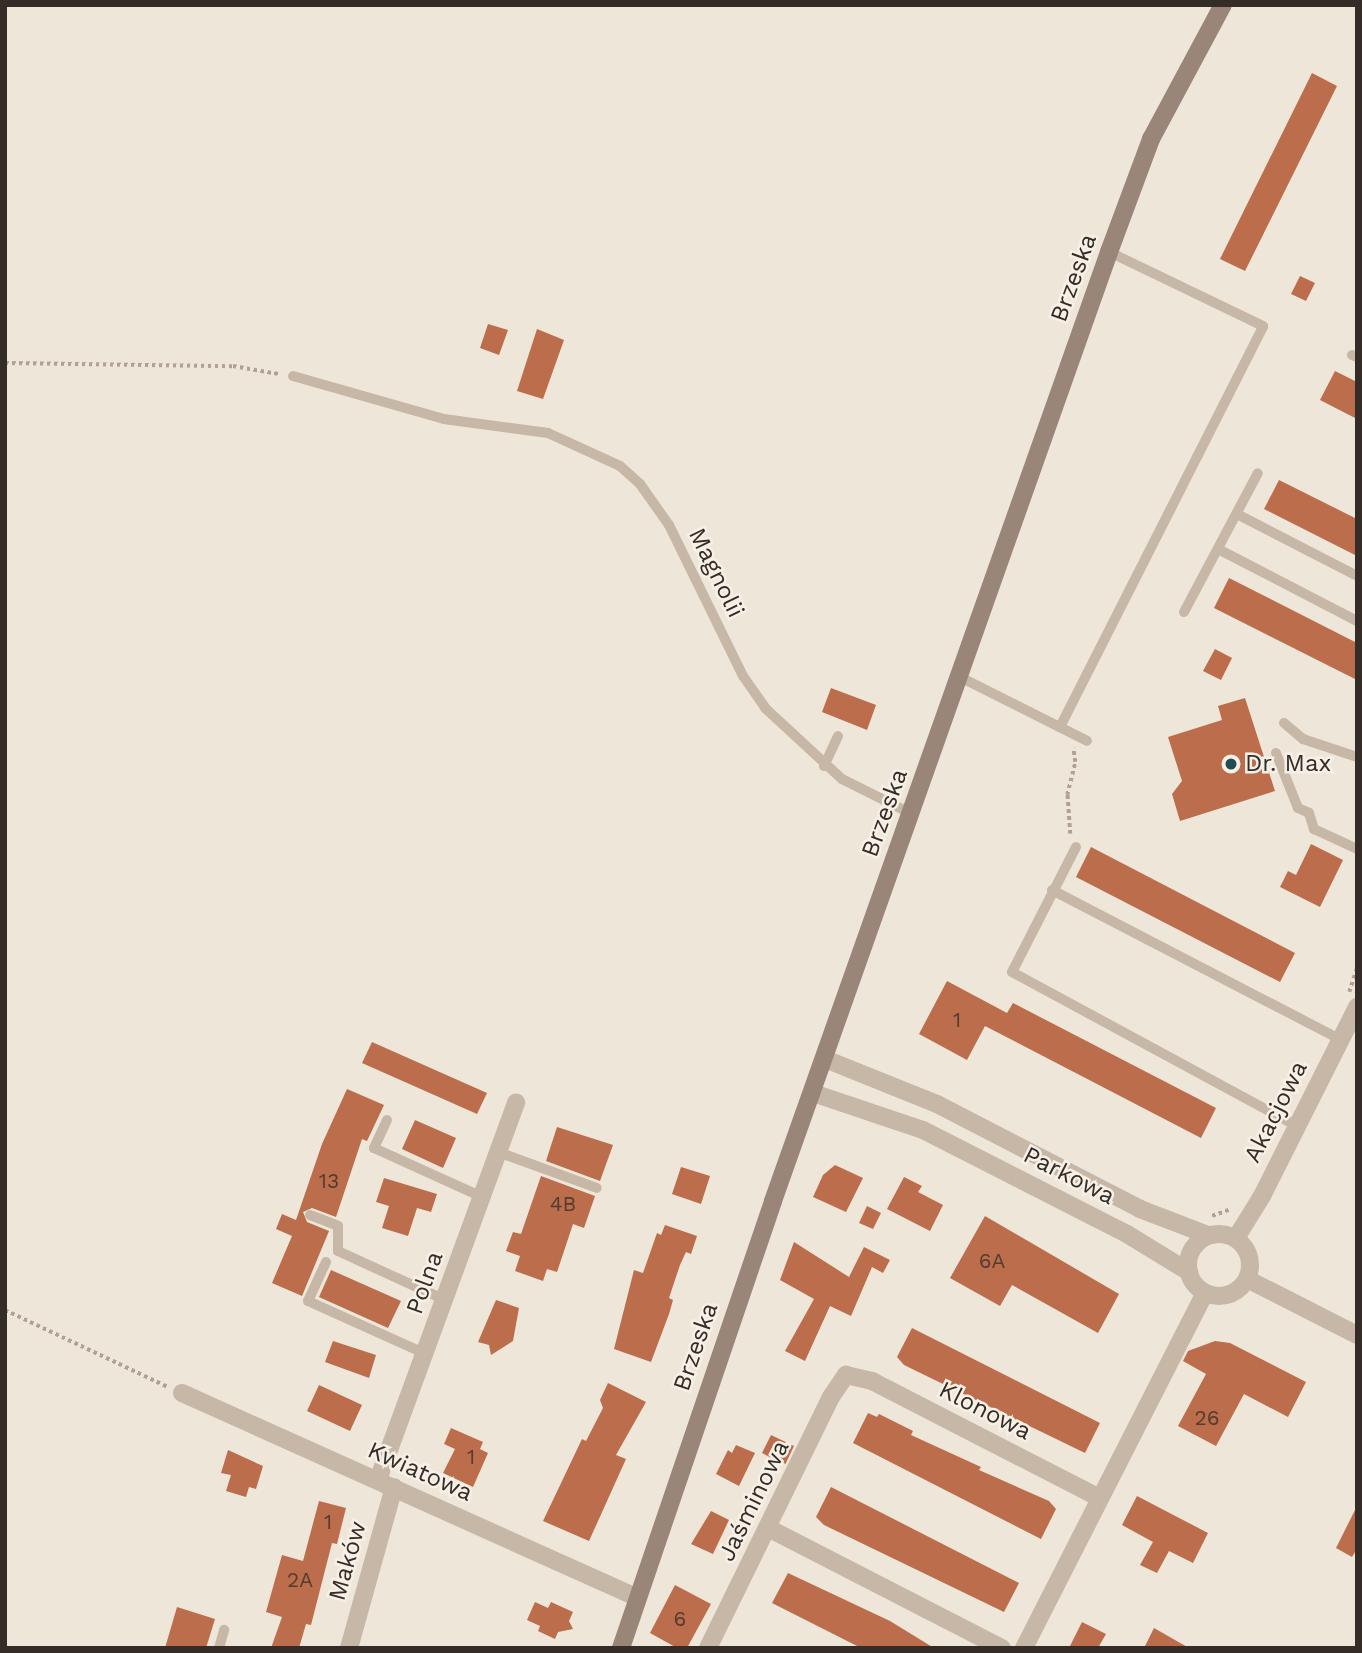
<!DOCTYPE html>
<meta charset="utf-8">
<style>
body{margin:0}
#map{position:relative;width:1362px;height:1653px;overflow:hidden;background:#efe6da;font-family:"Work Sans",sans-serif}
div>[style]{position:absolute}
.building>*{inset:0;background:#bb6d4c}
.path>*{height:3.5px;margin-top:-1.75px;transform-origin:0;background:repeating-linear-gradient(90deg,#b1a192 0 3.5px,transparent 0 7px)}
.lane>*{height:10px;margin:-5px;padding:0 5px;transform-origin:5px;border-radius:5px;background:#c6b7a7}
.street>*{height:18px;margin:-9px;padding:0 9px;transform-origin:9px;border-radius:9px;background:#c6b7a7}
.street>.ring{margin:-9px;padding:0;box-sizing:content-box;background:none;border:18px solid #c6b7a7;border-radius:50%}
.secondary>*{height:18px;margin:-9px;padding:0 9px;transform-origin:9px;border-radius:9px;background:#998679}
.dots>*{width:19px;height:19px;translate:-50% -50%;box-sizing:border-box;border:4px solid #f7f0e6;border-radius:50%}
span{translate:-50% -50%;white-space:nowrap;text-align:center;line-height:1.15;-webkit-text-stroke:5px #f7f0e6;paint-order:stroke}
.number-label{font-size:21px;color:#553c30}
.number-label span{-webkit-text-stroke-width:0}
.street-label{font-size:24px;color:#332c27}
.poi-label{font-size:24px;color:#332c27}
.left{translate:0 -50%;text-align:left}
.frame{position:absolute;inset:0;border:7px solid #332c27;pointer-events:none}
</style>
<div id="map">
<div class="building">
<div style="clip-path:polygon(1312px 73px,1337px 86px,1245px 271px,1220px 259px)"></div>
<div style="clip-path:polygon(1300px 276px,1315px 283px,1306px 301px,1291px 294px)"></div>
<div style="clip-path:polygon(488px 324px,508px 330px,499px 355px,480px 348px)"></div>
<div style="clip-path:polygon(537px 329px,564px 340px,543px 399px,517px 391px)"></div>
<div style="clip-path:polygon(1335px 371px,1357px 382px,1357px 419px,1320px 400px)"></div>
<div style="clip-path:polygon(1279px 480px,1357px 519px,1357px 556px,1264px 509px)"></div>
<div style="clip-path:polygon(1229px 578px,1357px 643px,1357px 680px,1214px 608px)"></div>
<div style="clip-path:polygon(1215px 649px,1232px 658px,1221px 680px,1203px 671px)"></div>
<div style="clip-path:polygon(831px 688px,876px 705px,867px 730px,822px 712px)"></div>
<div style="clip-path:polygon(1245px 698px,1275px 791px,1180px 821px,1172px 794px,1182px 781px,1168px 737px,1222px 720px,1218px 706px)"></div>
<div style="clip-path:polygon(1311px 844px,1343px 860px,1320px 907px,1280px 887px,1288px 871px,1296px 875px)"></div>
<div style="clip-path:polygon(1091px 847px,1295px 953px,1280px 982px,1076px 877px)"></div>
<div style="clip-path:polygon(947px 981px,1007px 1013px,1013px 1003px,1216px 1108px,1201px 1138px,985px 1026px,967px 1060px,919px 1034px)"></div>
<div style="clip-path:polygon(372px 1042px,487px 1093px,477px 1114px,362px 1063px)"></div>
<div style="clip-path:polygon(347px 1089px,384px 1105px,367px 1141px,362px 1139px,336px 1217px,312px 1208px,303px 1212px,307px 1222px,329px 1231px,302px 1296px,272px 1283px,292px 1236px,276px 1229px,282px 1214px,296px 1220px,322px 1144px)"></div>
<div style="clip-path:polygon(415px 1120px,456px 1138px,443px 1168px,402px 1149px)"></div>
<div style="clip-path:polygon(557px 1127px,613px 1145px,600px 1181px,546px 1161px)"></div>
<div style="clip-path:polygon(835px 1165px,863px 1178px,846px 1212px,813px 1197px,823px 1175px)"></div>
<div style="clip-path:polygon(681px 1167px,710px 1176px,701px 1204px,672px 1194px)"></div>
<div style="clip-path:polygon(541px 1176px,595px 1196px,584px 1228px,573px 1224px,557px 1272px,547px 1269px,543px 1281px,515px 1271px,520px 1256px,506px 1251px,513px 1232px,521px 1234px)"></div>
<div style="clip-path:polygon(904px 1177px,922px 1186px,918px 1192px,943px 1205px,930px 1231px,887px 1209px)"></div>
<div style="clip-path:polygon(384px 1178px,437px 1194px,431px 1212px,417px 1208px,408px 1236px,382px 1228px,389px 1206px,376px 1202px)"></div>
<div style="clip-path:polygon(867px 1206px,881px 1213px,873px 1229px,859px 1223px)"></div>
<div style="clip-path:polygon(985px 1216px,1119px 1294px,1098px 1333px,1012px 1285px,1000px 1306px,950px 1278px)"></div>
<div style="clip-path:polygon(665px 1225px,697px 1236px,691px 1254px,686px 1252px,680px 1265px,669px 1298px,673px 1300px,669px 1314px,651px 1362px,614px 1349px,634px 1270px,643px 1273px,657px 1233px,661px 1235px)"></div>
<div style="clip-path:polygon(794px 1242px,849px 1277px,864px 1247px,890px 1260px,883px 1273px,872px 1267px,851px 1316px,830px 1306px,805px 1361px,785px 1351px,814px 1299px,780px 1280px)"></div>
<div style="clip-path:polygon(331px 1270px,401px 1301px,388px 1328px,319px 1297px)"></div>
<div style="clip-path:polygon(496px 1300px,519px 1308px,513px 1341px,491px 1355px,489px 1345px,478px 1342px)"></div>
<div style="clip-path:polygon(912px 1328px,1100px 1423px,1085px 1453px,904px 1365px,897px 1357px)"></div>
<div style="clip-path:polygon(333px 1341px,376px 1355px,369px 1378px,325px 1362px)"></div>
<div style="clip-path:polygon(1215px 1341px,1230px 1343px,1306px 1382px,1288px 1417px,1244px 1394px,1216px 1446px,1178px 1426px,1206px 1374px,1183px 1361px,1188px 1351px)"></div>
<div style="clip-path:polygon(608px 1383px,646px 1402px,616px 1455px,626px 1459px,589px 1541px,543px 1521px,582px 1439px,586px 1441px,603px 1408px,600px 1400px)"></div>
<div style="clip-path:polygon(319px 1385px,362px 1405px,350px 1431px,307px 1411px)"></div>
<div style="clip-path:polygon(868px 1413px,877px 1417px,879px 1414px,913px 1431px,911px 1435px,981px 1467px,979px 1470px,1049px 1501px,1056px 1509px,1041px 1539px,853px 1443px)"></div>
<div style="clip-path:polygon(451px 1428px,483px 1442px,480px 1449px,488px 1453px,473px 1487px,443px 1473px,455px 1449px,444px 1444px)"></div>
<div style="clip-path:polygon(771px 1435px,794px 1446px,785px 1465px,762px 1453px)"></div>
<div style="clip-path:polygon(736px 1445px,755px 1453px,739px 1486px,716px 1474px,728px 1450px,732px 1453px)"></div>
<div style="clip-path:polygon(228px 1450px,263px 1466px,256px 1489px,249px 1487px,246px 1497px,226px 1491px,231px 1475px,221px 1473px)"></div>
<div style="clip-path:polygon(831px 1487px,1019px 1583px,1004px 1612px,824px 1525px,816px 1517px)"></div>
<div style="clip-path:polygon(1137px 1496px,1208px 1533px,1193px 1563px,1169px 1551px,1157px 1573px,1140px 1565px,1153px 1542px,1122px 1525px)"></div>
<div style="clip-path:polygon(319px 1501px,346px 1508px,337px 1544px,332px 1543px,311px 1625px,306px 1624px,299px 1648px,271px 1648px,282px 1617px,266px 1612px,282px 1555px,303px 1561px)"></div>
<div style="clip-path:polygon(1357px 1506px,1357px 1549px,1352px 1557px,1336px 1548px)"></div>
<div style="clip-path:polygon(711px 1511px,729px 1520px,713px 1554px,691px 1544px)"></div>
<div style="clip-path:polygon(788px 1573px,890px 1621px,934px 1648px,861px 1648px,772px 1603px)"></div>
<div style="clip-path:polygon(675px 1585px,711px 1604px,687px 1648px,677px 1648px,650px 1633px)"></div>
<div style="clip-path:polygon(535px 1602px,548px 1608px,551px 1602px,573px 1612px,569px 1621px,573px 1629px,558px 1632px,555px 1639px,538px 1631px,540px 1626px,527px 1620px)"></div>
<div style="clip-path:polygon(177px 1607px,215px 1619px,206px 1648px,165px 1648px)"></div>
<div style="clip-path:polygon(1082px 1622px,1106px 1634px,1098px 1648px,1069px 1648px)"></div>
<div style="clip-path:polygon(1154px 1628px,1189px 1648px,1144px 1648px)"></div>
</div>
<div class="path">
<div style="left:5px;top:363px;width:228px;rotate:0.8deg"></div>
<div style="left:233px;top:366px;width:47px;rotate:9.9deg"></div>
<div style="left:1070px;top:834px;width:39px;rotate:-94deg"></div>
<div style="left:1067px;top:795px;width:34px;rotate:-76deg"></div>
<div style="left:1075px;top:762px;width:14px;rotate:-98deg"></div>
<div style="left:1349px;top:992px;width:25px;rotate:-72deg"></div>
<div style="left:1212px;top:1216px;width:20px;rotate:-20deg"></div>
<div style="left:5px;top:1310px;width:180px;rotate:25.3deg"></div>
</div>
<div class="lane">
<div style="left:1352px;top:355px;width:5px;rotate:22deg"></div>
<div style="left:293px;top:376px;width:157px;rotate:15.9deg"></div>
<div style="left:444px;top:419px;width:105px;rotate:7.7deg"></div>
<div style="left:548px;top:433px;width:79px;rotate:24.6deg"></div>
<div style="left:620px;top:466px;width:27px;rotate:42deg"></div>
<div style="left:640px;top:484px;width:50px;rotate:54.7deg"></div>
<div style="left:669px;top:525px;width:168px;rotate:63.9deg"></div>
<div style="left:743px;top:676px;width:39px;rotate:55deg"></div>
<div style="left:765px;top:708px;width:105px;rotate:42.7deg"></div>
<div style="left:842px;top:779px;width:76px;rotate:26.6deg"></div>
<div style="left:1237px;top:514px;width:135px;rotate:27.3deg"></div>
<div style="left:1218px;top:549px;width:157px;rotate:27.4deg"></div>
<div style="left:1184px;top:612px;width:157px;rotate:-62deg"></div>
<div style="left:960px;top:677px;width:142px;rotate:26.7deg"></div>
<div style="left:1284px;top:723px;width:25px;rotate:40deg"></div>
<div style="left:1303px;top:739px;width:57px;rotate:18.4deg"></div>
<div style="left:1060px;top:727px;width:449px;rotate:-63.1deg"></div>
<div style="left:1263px;top:326px;width:171px;rotate:-154.3deg"></div>
<div style="left:1276px;top:753px;width:59px;rotate:68.2deg"></div>
<div style="left:1298px;top:808px;width:12px;rotate:24deg"></div>
<div style="left:1309px;top:813px;width:17px;rotate:73deg"></div>
<div style="left:1314px;top:829px;width:47px;rotate:24.9deg"></div>
<div style="left:824px;top:766px;width:33px;rotate:-65deg"></div>
<div style="left:1076px;top:847px;width:140px;rotate:117.1deg"></div>
<div style="left:1012px;top:972px;width:324px;rotate:28.4deg"></div>
<div style="left:1052px;top:890px;width:324px;rotate:27.4deg"></div>
<div style="left:387px;top:1120px;width:31px;rotate:115deg"></div>
<div style="left:374px;top:1148px;width:119px;rotate:24.4deg"></div>
<div style="left:498px;top:1152px;width:105px;rotate:20deg"></div>
<div style="left:310px;top:1215px;width:30px;rotate:21deg"></div>
<div style="left:338px;top:1226px;width:25px;rotate:90deg"></div>
<div style="left:338px;top:1251px;width:118px;rotate:24.6deg"></div>
<div style="left:326px;top:1262px;width:43px;rotate:114.8deg"></div>
<div style="left:308px;top:1301px;width:129px;rotate:24.2deg"></div>
<div style="left:219px;top:1648px;width:19px;rotate:-74deg"></div>
</div>
<div class="street">
<div style="left:825px;top:1059px;width:121px;rotate:21.9deg"></div>
<div style="left:937px;top:1104px;width:229px;rotate:27.3deg"></div>
<div style="left:1140px;top:1209px;width:73px;rotate:20.9deg"></div>
<div style="left:813px;top:1093px;width:116px;rotate:18.6deg"></div>
<div style="left:923px;top:1130px;width:229px;rotate:27deg"></div>
<div style="left:1127px;top:1234px;width:73px;rotate:31.5deg"></div>
<div class="ring" style="left:1188px;top:1234px;width:44px;height:44px"></div>
<div style="left:1236px;top:1238px;width:49px;rotate:-58.2deg"></div>
<div style="left:1262px;top:1196px;width:212px;rotate:-63.3deg"></div>
<div style="left:1247px;top:1279px;width:123px;rotate:27deg"></div>
<div style="left:182px;top:1393px;width:498px;rotate:24.2deg"></div>
<div style="left:378px;top:1480px;width:402px;rotate:-69.9deg"></div>
<div style="left:770px;top:1529px;width:261px;rotate:27.2deg"></div>
<div style="left:349px;top:1648px;width:167px;rotate:-74.4deg"></div>
<div style="left:708px;top:1648px;width:280px;rotate:-63.9deg"></div>
<div style="left:831px;top:1397px;width:27px;rotate:-56deg"></div>
<div style="left:846px;top:1375px;width:27px;rotate:13deg"></div>
<div style="left:872px;top:1381px;width:256px;rotate:27.2deg"></div>
<div style="left:1024px;top:1648px;width:398px;rotate:-63deg"></div>
</div>
<div class="secondary">
<div style="left:621px;top:1648px;width:472px;rotate:-71.2deg"></div>
<div style="left:773px;top:1201px;width:1007px;rotate:-70.5deg"></div>
<div style="left:1109px;top:252px;width:121px;rotate:-69.6deg"></div>
<div style="left:1151px;top:139px;width:152px;rotate:-61.8deg"></div>
</div>
<div class="dots">
<div style="left:1231px;top:764px;background:#214b51"></div>
</div>
<div class="number-label">
<span style="left:957px;top:1020px">1</span>
<span style="left:329px;top:1181px">13</span>
<span style="left:563px;top:1204px">4B</span>
<span style="left:992px;top:1261px">6A</span>
<span style="left:1207px;top:1418px">26</span>
<span style="left:471px;top:1457px">1</span>
<span style="left:328px;top:1522px">1</span>
<span style="left:300px;top:1580px">2A</span>
<span style="left:680px;top:1619px">6</span>
</div>
<div class="street-label">
<span style="left:1074px;top:278px;rotate:-70deg">Brzeska</span>
<span style="left:716px;top:573px;rotate:64deg">Magnolii</span>
<span style="left:885px;top:813px;rotate:-70deg">Brzeska</span>
<span style="left:1276px;top:1112px;rotate:-63deg">Akacjowa</span>
<span style="left:1069px;top:1176px;rotate:27deg">Parkowa</span>
<span style="left:425px;top:1283px;rotate:-70deg">Polna</span>
<span style="left:696px;top:1347px;rotate:-71deg">Brzeska</span>
<span style="left:985px;top:1411px;rotate:27deg">Klonowa</span>
<span style="left:420px;top:1472px;rotate:24deg">Kwiatowa</span>
<span style="left:754px;top:1501px;rotate:-64deg">Jaśminowa</span>
<span style="left:348px;top:1561px;rotate:-74deg">Maków</span>
</div>
<div class="poi-label">
<span class="left" style="left:1245px;top:764px">Dr. Max</span>
</div>
<div class="frame"></div>
</div>
